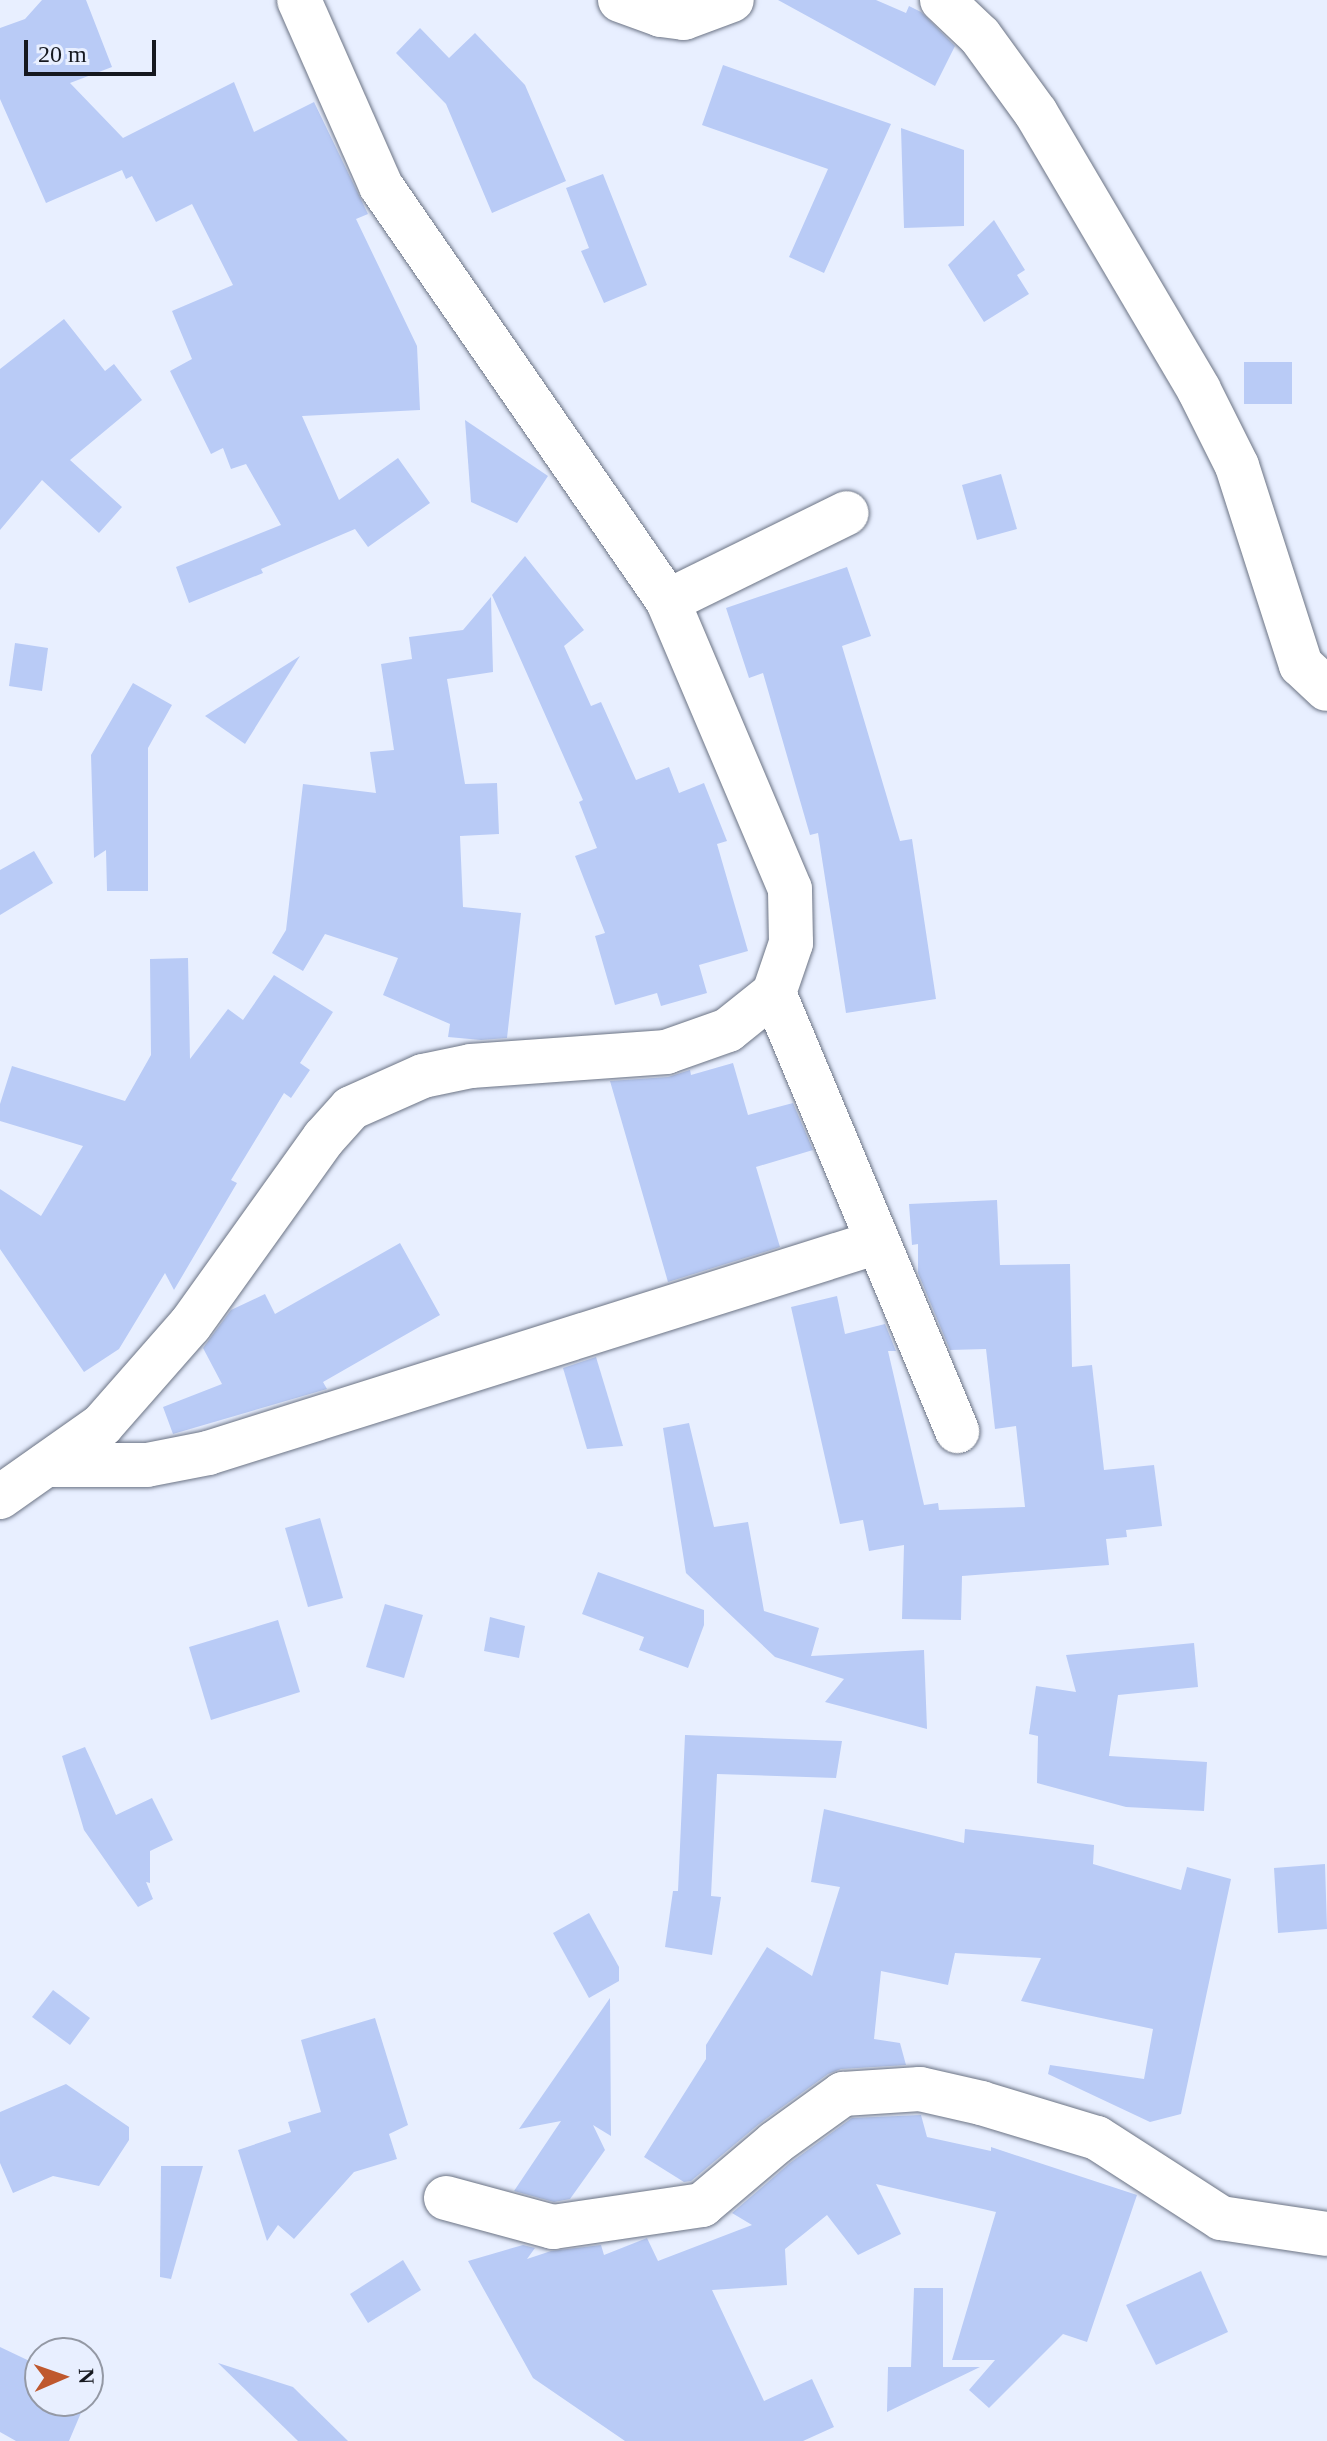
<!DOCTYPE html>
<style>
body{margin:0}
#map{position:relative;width:1327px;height:2441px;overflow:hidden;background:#e8efff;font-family:Georgia,serif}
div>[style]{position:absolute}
.building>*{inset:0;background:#b9cbf6}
.roads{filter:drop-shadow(0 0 2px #6c7485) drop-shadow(0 0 2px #6c7485)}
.minor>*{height:44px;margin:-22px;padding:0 22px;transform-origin:22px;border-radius:22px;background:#fff}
span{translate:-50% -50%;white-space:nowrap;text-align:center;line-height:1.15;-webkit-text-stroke:6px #e8efff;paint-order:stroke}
.north{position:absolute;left:24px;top:2337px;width:80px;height:80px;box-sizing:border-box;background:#e8efff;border:2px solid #9499a5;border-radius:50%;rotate:88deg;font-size:22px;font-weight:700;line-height:32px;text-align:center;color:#15181f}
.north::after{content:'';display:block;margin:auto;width:28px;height:36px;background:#bf582e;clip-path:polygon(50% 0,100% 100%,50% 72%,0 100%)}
.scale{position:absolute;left:24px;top:40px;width:132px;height:36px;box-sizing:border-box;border:4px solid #15181f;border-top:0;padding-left:10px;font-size:24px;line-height:28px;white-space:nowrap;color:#15181f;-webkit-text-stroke:6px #e8efff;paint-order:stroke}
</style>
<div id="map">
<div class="building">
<div style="clip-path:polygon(42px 0,86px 0,112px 67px,70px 83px,123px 138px,234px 82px,254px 132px,314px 102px,368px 214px,356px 219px,417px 346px,420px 410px,302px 416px,339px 500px,398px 458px,430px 503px,368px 547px,355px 529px,261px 569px,263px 573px,189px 603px,176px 567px,281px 525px,246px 464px,231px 469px,223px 448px,211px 454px,170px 371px,192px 359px,172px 311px,233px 285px,192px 204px,156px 222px,132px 176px,126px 179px,122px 170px,46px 203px,0 99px,0 28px,25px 19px)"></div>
<div style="clip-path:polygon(778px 0,876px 0,906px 13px,909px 6px,921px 12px,955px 46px,935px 86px)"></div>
<div style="clip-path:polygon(420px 28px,449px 58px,475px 33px,525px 85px,566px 181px,492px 213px,446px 104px,396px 53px)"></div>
<div style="clip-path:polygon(723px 65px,891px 124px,824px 273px,789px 257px,828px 169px,702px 125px)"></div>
<div style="clip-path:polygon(901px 128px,964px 150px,964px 226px,904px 228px)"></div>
<div style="clip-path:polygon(603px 174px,647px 285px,604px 303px,581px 251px,589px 248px,566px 188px)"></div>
<div style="clip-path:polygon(994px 220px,1025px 270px,1017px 275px,1029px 294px,984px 322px,948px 265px)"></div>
<div style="clip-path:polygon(64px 319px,105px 371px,114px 364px,142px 400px,70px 460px,122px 507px,99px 533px,42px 480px,0 530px,0 369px)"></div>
<div style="clip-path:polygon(1244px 362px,1292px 362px,1292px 404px,1244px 404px)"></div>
<div style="clip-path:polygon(465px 420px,548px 476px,517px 523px,471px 502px)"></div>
<div style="clip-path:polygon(1001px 474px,1017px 529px,977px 540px,962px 485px)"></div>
<div style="clip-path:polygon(525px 556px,584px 630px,564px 646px,591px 706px,601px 702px,636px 780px,669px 767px,679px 793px,704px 783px,727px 841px,717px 844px,748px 951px,699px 965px,707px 993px,661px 1006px,657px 993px,615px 1005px,595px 936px,605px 933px,575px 856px,597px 848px,579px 802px,583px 800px,492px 595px)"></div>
<div style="clip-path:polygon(847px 567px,871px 636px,842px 646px,900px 841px,912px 839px,936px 999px,846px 1013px,818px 833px,810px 835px,763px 673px,749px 678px,726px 608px)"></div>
<div style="clip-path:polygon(491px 597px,493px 672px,447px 679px,465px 784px,497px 783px,499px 834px,460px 836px,463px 907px,521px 913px,507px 1038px,481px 1040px,448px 1037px,450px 1024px,383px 995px,398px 958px,325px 934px,303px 971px,272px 953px,286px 930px,303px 784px,376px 793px,370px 752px,394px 750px,381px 664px,412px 659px,409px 637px,463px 630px)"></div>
<div style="clip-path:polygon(15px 643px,48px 648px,42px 691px,9px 686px)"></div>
<div style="clip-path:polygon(300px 656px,245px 744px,205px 716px)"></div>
<div style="clip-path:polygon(133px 683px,172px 705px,148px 748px,148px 891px,107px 891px,106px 850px,94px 858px,91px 755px)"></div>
<div style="clip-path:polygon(34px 851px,53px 883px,0 915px,0 870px)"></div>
<div style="clip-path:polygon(188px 958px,190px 1059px,228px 1009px,243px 1020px,274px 975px,333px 1012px,300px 1063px,310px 1070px,291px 1098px,284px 1093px,231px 1180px,237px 1183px,174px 1290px,165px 1273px,119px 1349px,84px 1372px,0 1249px,0 1189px,41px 1216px,83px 1146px,0 1121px,0 1104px,12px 1066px,125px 1101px,151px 1055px,150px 959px)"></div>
<div style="clip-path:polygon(733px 1063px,748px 1115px,793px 1103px,813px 1150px,756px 1167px,780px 1247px,668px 1282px,610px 1081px,668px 1077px,690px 1070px,691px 1075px)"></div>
<div style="clip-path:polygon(997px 1200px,1000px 1265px,1070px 1264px,1072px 1367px,1092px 1365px,1104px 1470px,1154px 1465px,1162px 1526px,1126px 1530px,1127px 1537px,1106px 1539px,1109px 1565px,962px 1576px,961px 1620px,902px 1619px,904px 1545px,869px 1551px,863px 1520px,840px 1524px,791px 1307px,837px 1296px,845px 1334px,885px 1324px,896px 1351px,888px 1351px,924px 1505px,938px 1503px,939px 1510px,1025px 1507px,1016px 1426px,995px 1429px,986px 1349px,950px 1350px,918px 1273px,918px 1244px,912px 1245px,909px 1204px)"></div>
<div style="clip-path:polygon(400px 1243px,440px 1315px,323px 1382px,327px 1389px,173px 1434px,163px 1407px,222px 1384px,203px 1348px,231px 1310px,265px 1294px,275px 1314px)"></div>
<div style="clip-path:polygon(596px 1357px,623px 1446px,587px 1449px,563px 1368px)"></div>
<div style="clip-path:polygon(689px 1423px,714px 1527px,748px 1522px,764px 1611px,819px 1628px,811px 1656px,924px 1650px,927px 1729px,825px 1702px,844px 1679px,775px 1657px,686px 1573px,663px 1428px)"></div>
<div style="clip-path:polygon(320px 1518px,343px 1598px,308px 1607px,285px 1528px)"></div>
<div style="clip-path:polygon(598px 1572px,704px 1610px,704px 1625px,688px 1668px,639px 1650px,644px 1637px,582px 1614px)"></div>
<div style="clip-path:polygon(385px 1604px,423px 1615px,404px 1678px,366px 1667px)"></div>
<div style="clip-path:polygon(490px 1617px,525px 1626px,519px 1658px,484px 1651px)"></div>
<div style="clip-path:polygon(278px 1620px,300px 1692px,211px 1720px,189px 1647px)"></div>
<div style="clip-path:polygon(1194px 1643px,1198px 1687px,1118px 1695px,1109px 1756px,1207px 1762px,1204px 1811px,1126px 1807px,1037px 1783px,1038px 1736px,1029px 1734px,1036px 1686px,1076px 1692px,1066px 1655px)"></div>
<div style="clip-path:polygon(685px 1735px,842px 1741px,836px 1778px,717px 1774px,711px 1896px,721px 1897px,712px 1955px,665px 1947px,673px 1891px,678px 1891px)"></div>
<div style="clip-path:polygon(85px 1747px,116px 1815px,152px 1798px,173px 1840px,150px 1851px,150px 1883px,146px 1882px,153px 1899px,138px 1907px,84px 1830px,62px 1756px)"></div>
<div style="clip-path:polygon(824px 1809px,964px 1843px,965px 1829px,1094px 1845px,1093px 1864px,1181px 1890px,1187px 1867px,1231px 1879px,1181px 2114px,1150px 2122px,1048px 2074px,1050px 2065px,1144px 2079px,1153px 2029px,1021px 2001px,1041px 1958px,955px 1953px,948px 1985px,881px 1971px,874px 2039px,900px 2043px,906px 2065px,841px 2069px,828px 2074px,759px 2124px,691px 2181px,684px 2182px,644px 2157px,706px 2059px,706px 2045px,767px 1947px,812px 1976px,840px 1887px,811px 1882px)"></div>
<div style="clip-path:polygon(1325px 1864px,1327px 1929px,1278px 1933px,1274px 1868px)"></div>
<div style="clip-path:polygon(589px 1913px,619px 1967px,619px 1981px,589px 1998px,553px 1933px)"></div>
<div style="clip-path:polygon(53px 1990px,90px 2018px,70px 2045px,32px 2017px)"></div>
<div style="clip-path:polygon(610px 1998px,611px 2136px,593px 2125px,605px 2150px,570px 2199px,554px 2202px,514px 2191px,561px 2121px,519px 2129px)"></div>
<div style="clip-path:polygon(375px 2018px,408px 2125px,389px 2134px,397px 2159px,354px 2172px,294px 2239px,278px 2225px,267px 2241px,238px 2150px,291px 2132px,288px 2122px,321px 2112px,301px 2040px)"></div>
<div style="clip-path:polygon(66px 2084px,129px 2127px,129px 2140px,99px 2186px,53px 2176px,13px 2193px,0 2163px,0 2112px)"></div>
<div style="clip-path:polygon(921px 2115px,927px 2137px,991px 2151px,991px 2147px,1137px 2195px,1087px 2342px,1063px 2334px,989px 2408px,969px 2390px,995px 2360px,952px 2360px,996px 2212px,876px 2184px,901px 2234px,858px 2255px,827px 2215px,785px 2249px,787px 2285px,712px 2290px,764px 2401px,812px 2379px,834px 2427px,803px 2441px,625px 2441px,533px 2378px,468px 2261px,523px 2245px,535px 2248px,527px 2259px,551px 2251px,601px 2245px,604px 2255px,647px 2238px,658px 2261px,752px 2225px,732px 2213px,790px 2163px,852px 2118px)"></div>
<div style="clip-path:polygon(161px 2166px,203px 2166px,171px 2279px,160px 2277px)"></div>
<div style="clip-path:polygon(403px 2260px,421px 2290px,368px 2323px,350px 2294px)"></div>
<div style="clip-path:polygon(1201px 2271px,1228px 2332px,1156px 2365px,1126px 2305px)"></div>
<div style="clip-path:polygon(914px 2288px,943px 2288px,943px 2367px,980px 2367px,887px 2412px,888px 2367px,911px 2367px)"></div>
<div style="clip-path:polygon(0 2347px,40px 2366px,40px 2401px,86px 2401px,69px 2441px,16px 2441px,0 2432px)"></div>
<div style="clip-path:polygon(218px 2363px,293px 2387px,348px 2441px,298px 2441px)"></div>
</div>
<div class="roads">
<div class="minor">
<div style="left:620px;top:0;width:44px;rotate:20.1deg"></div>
<div style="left:661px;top:15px;width:23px;rotate:7deg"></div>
<div style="left:684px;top:18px;width:51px;rotate:-20.6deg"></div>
<div style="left:942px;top:0;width:52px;rotate:43.5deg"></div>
<div style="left:980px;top:36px;width:95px;rotate:54deg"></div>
<div style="left:1036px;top:113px;width:321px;rotate:59.5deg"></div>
<div style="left:1199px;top:390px;width:85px;rotate:63.4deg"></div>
<div style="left:1237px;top:466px;width:209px;rotate:72.2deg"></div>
<div style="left:1301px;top:665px;width:35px;rotate:43deg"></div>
<div style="left:668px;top:601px;width:199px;rotate:-26.2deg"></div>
<div style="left:774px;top:993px;width:475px;rotate:67.3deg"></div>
<div style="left:46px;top:1465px;width:101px"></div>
<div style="left:147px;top:1465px;width:62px;rotate:-11.1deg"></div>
<div style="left:208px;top:1453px;width:702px;rotate:-17.48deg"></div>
<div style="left:0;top:1497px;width:125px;rotate:-35.2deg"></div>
<div style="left:102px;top:1425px;width:133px;rotate:-48.7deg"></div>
<div style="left:190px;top:1325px;width:230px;rotate:-54.4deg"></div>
<div style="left:324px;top:1138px;width:40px;rotate:-48deg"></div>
<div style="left:351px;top:1108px;width:79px;rotate:-24deg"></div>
<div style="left:423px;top:1076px;width:49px;rotate:-11.8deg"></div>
<div style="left:471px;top:1066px;width:196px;rotate:-4.1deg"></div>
<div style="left:666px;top:1052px;width:66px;rotate:-19.5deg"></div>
<div style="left:728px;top:1030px;width:59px;rotate:-38.8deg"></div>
<div style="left:774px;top:993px;width:53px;rotate:-71.2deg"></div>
<div style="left:791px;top:943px;width:54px;rotate:-91.1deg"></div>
<div style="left:790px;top:889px;width:313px;rotate:-113deg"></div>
<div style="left:668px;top:601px;width:505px;rotate:-124.67deg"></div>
<div style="left:381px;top:186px;width:203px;rotate:-113.8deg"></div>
<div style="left:446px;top:2198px;width:111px;rotate:15.2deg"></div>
<div style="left:553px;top:2227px;width:151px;rotate:-8.4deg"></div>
<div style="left:702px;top:2205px;width:96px;rotate:-40.3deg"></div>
<div style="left:775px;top:2143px;width:84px;rotate:-35.8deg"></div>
<div style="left:843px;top:2094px;width:77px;rotate:-3.7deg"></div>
<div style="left:920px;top:2089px;width:63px;rotate:12.9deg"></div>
<div style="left:981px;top:2103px;width:121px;rotate:16.8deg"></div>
<div style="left:1097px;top:2138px;width:148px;rotate:32.8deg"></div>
<div style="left:1221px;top:2218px;width:107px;rotate:8.6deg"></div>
</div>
</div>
<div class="north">N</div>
<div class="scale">20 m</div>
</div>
